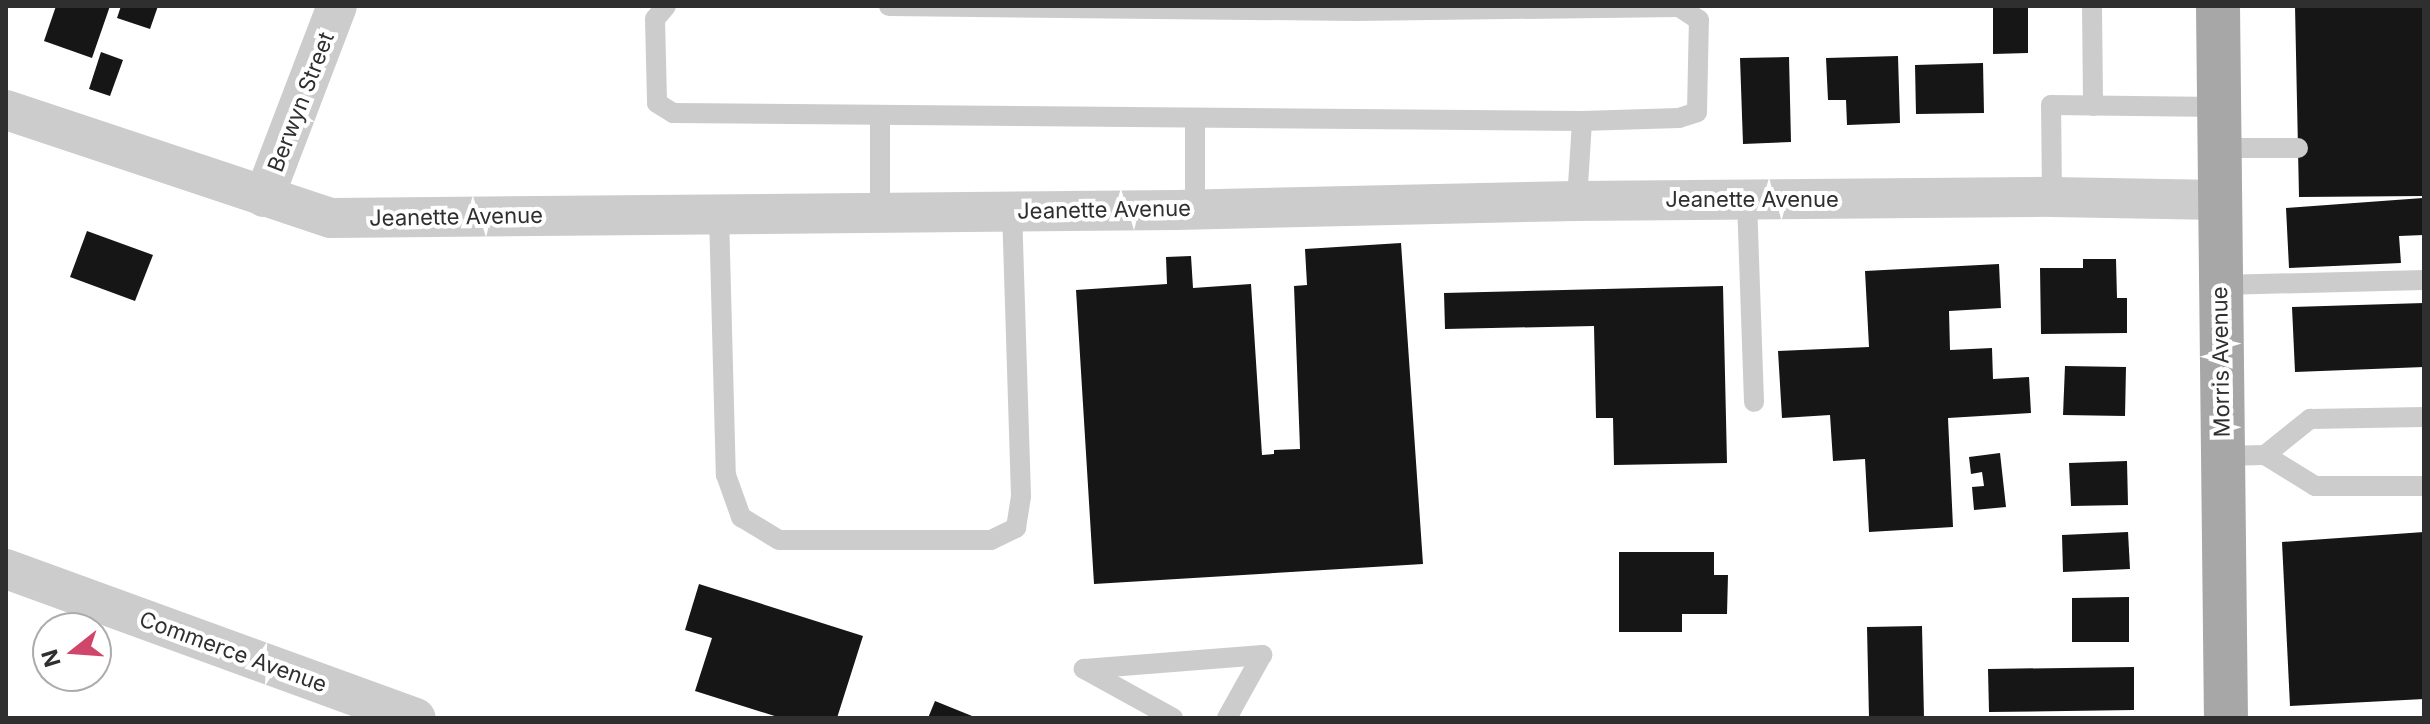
<!DOCTYPE html>
<style>
body{margin:0}
#map{position:relative;width:2430px;height:724px;overflow:hidden;background:#fff;font-family:Inter,sans-serif}
div>[style]{position:absolute}
.building>*{inset:0;background:#161616}
.service>*{height:20px;margin:-10px;padding:0 10px;transform-origin:10px;border-radius:10px;background:#ccc}
.minor>*{height:40px;margin:-20px;padding:0 20px;transform-origin:20px;border-radius:20px;background:#ccc}
.primary>*{height:44px;margin:-22px;padding:0 22px;transform-origin:22px;border-radius:22px;background:#a7a7a7}
span{translate:-50% -50%;white-space:nowrap;text-align:center;line-height:1.15;-webkit-text-stroke:8px #fff;paint-order:stroke}
.street-label{font-size:22px;color:#2f2f2f}
.frame{position:absolute;inset:0;border:8px solid #2f2f2f;pointer-events:none}
.north{position:absolute;left:32px;top:612px;width:80px;height:80px;box-sizing:border-box;background:#fff;border:2px solid #acacac;border-radius:50%;rotate:253deg;font-size:22px;font-weight:700;line-height:32px;text-align:center;color:#2f2f2f}
.north::after{content:'';display:block;margin:auto;width:28px;height:36px;background:#d0466b;clip-path:polygon(50% 0,100% 100%,50% 72%,0 100%)}
</style>
<div id="map">
<div class="building">
<div style="clip-path:polygon(56px 6px,110px 6px,92px 58px,44px 41px)"></div>
<div style="clip-path:polygon(121px 6px,158px 6px,150px 29px,117px 18px)"></div>
<div style="clip-path:polygon(1993px 6px,2028px 6px,2028px 53px,1993px 54px)"></div>
<div style="clip-path:polygon(2295px 6px,2424px 6px,2424px 196px,2299px 197px)"></div>
<div style="clip-path:polygon(101px 52px,123px 60px,110px 96px,89px 89px)"></div>
<div style="clip-path:polygon(1898px 56px,1900px 123px,1847px 125px,1846px 100px,1828px 100px,1826px 58px)"></div>
<div style="clip-path:polygon(1789px 57px,1791px 142px,1743px 144px,1740px 58px)"></div>
<div style="clip-path:polygon(1983px 63px,1984px 113px,1916px 114px,1915px 65px)"></div>
<div style="clip-path:polygon(2423px 198px,2424px 235px,2399px 236px,2401px 263px,2289px 268px,2286px 208px)"></div>
<div style="clip-path:polygon(87px 231px,153px 255px,135px 301px,70px 277px)"></div>
<div style="clip-path:polygon(1401px 243px,1423px 564px,1094px 584px,1076px 290px,1167px 284px,1166px 257px,1191px 256px,1193px 288px,1251px 284px,1262px 455px,1274px 454px,1274px 450px,1300px 449px,1294px 286px,1307px 285px,1305px 249px)"></div>
<div style="clip-path:polygon(2083px 259px,2116px 259px,2117px 298px,2127px 298px,2127px 333px,2041px 334px,2040px 268px,2083px 268px)"></div>
<div style="clip-path:polygon(1999px 264px,2001px 308px,1949px 311px,1950px 350px,1992px 348px,1993px 379px,2029px 377px,2031px 413px,1948px 418px,1953px 527px,1869px 532px,1865px 459px,1833px 461px,1830px 415px,1782px 418px,1778px 351px,1869px 347px,1865px 271px)"></div>
<div style="clip-path:polygon(1723px 286px,1727px 463px,1614px 465px,1613px 418px,1596px 418px,1594px 326px,1445px 329px,1444px 293px)"></div>
<div style="clip-path:polygon(2424px 303px,2424px 367px,2295px 372px,2292px 307px)"></div>
<div style="clip-path:polygon(2065px 366px,2126px 367px,2125px 416px,2063px 415px)"></div>
<div style="clip-path:polygon(2000px 453px,2006px 507px,1974px 510px,1972px 487px,1984px 486px,1982px 472px,1971px 474px,1969px 457px)"></div>
<div style="clip-path:polygon(2127px 461px,2128px 505px,2071px 506px,2069px 463px)"></div>
<div style="clip-path:polygon(2128px 532px,2130px 569px,2063px 572px,2062px 535px)"></div>
<div style="clip-path:polygon(2424px 532px,2424px 699px,2290px 706px,2282px 542px)"></div>
<div style="clip-path:polygon(1619px 552px,1714px 552px,1714px 575px,1728px 575px,1727px 614px,1682px 614px,1682px 632px,1619px 632px)"></div>
<div style="clip-path:polygon(699px 584px,863px 636px,837px 718px,781px 718px,695px 691px,712px 638px,685px 630px)"></div>
<div style="clip-path:polygon(2129px 597px,2129px 642px,2072px 642px,2072px 598px)"></div>
<div style="clip-path:polygon(1922px 626px,1924px 718px,1869px 718px,1867px 627px)"></div>
<div style="clip-path:polygon(2134px 667px,2134px 710px,1989px 712px,1988px 669px)"></div>
<div style="clip-path:polygon(935px 701px,977px 718px,928px 718px)"></div>
</div>
<div class="service">
<div style="left:666px;top:6px;width:17px;rotate:130deg"></div>
<div style="left:655px;top:19px;width:84px;rotate:88.6deg"></div>
<div style="left:657px;top:103px;width:19px;rotate:32deg"></div>
<div style="left:673px;top:113px;width:909px;rotate:0.5deg"></div>
<div style="left:1582px;top:121px;width:97px;rotate:-1.8deg"></div>
<div style="left:1679px;top:118px;width:19px;rotate:-18deg"></div>
<div style="left:1697px;top:112px;width:92px;rotate:-88.8deg"></div>
<div style="left:1699px;top:20px;width:24px;rotate:-147deg"></div>
<div style="left:1679px;top:7px;width:324px;rotate:179.3deg"></div>
<div style="left:1355px;top:11px;width:466px;rotate:-179.4deg"></div>
<div style="left:2092px;top:6px;width:100px;rotate:89.4deg"></div>
<div style="left:880px;top:116px;width:97px;rotate:90deg"></div>
<div style="left:1195px;top:118px;width:91px;rotate:90deg"></div>
<div style="left:2219px;top:148px;width:79px"></div>
<div style="left:2052px;top:197px;width:92px;rotate:-90.6deg"></div>
<div style="left:2051px;top:105px;width:168px;rotate:0.7deg"></div>
<div style="left:1577px;top:201px;width:80px;rotate:-86.4deg"></div>
<div style="left:1747px;top:201px;width:201px;rotate:88deg"></div>
<div style="left:719px;top:214px;width:261px;rotate:88.5deg"></div>
<div style="left:726px;top:475px;width:45px;rotate:70.3deg"></div>
<div style="left:741px;top:517px;width:44px;rotate:31.2deg"></div>
<div style="left:779px;top:540px;width:212px"></div>
<div style="left:991px;top:540px;width:28px;rotate:-26deg"></div>
<div style="left:1016px;top:528px;width:32px;rotate:-81deg"></div>
<div style="left:1021px;top:496px;width:284px;rotate:-91.8deg"></div>
<div style="left:2221px;top:285px;width:203px;rotate:-1.4deg"></div>
<div style="left:2265px;top:455px;width:58px;rotate:-38.7deg"></div>
<div style="left:2310px;top:419px;width:114px;rotate:-1deg"></div>
<div style="left:2222px;top:456px;width:43px;rotate:-1.3deg"></div>
<div style="left:2265px;top:455px;width:59px;rotate:31.8deg"></div>
<div style="left:2315px;top:486px;width:109px"></div>
<div style="left:1173px;top:718px;width:102px;rotate:-151.2deg"></div>
<div style="left:1084px;top:669px;width:179px;rotate:-4.5deg"></div>
<div style="left:1262px;top:655px;width:72px;rotate:119.1deg"></div>
</div>
<div class="minor">
<div style="left:6px;top:110px;width:342px;rotate:18.4deg"></div>
<div style="left:331px;top:218px;width:845px;rotate:-0.54deg"></div>
<div style="left:1176px;top:210px;width:401px;rotate:-1.3deg"></div>
<div style="left:1577px;top:201px;width:475px;rotate:-0.5deg"></div>
<div style="left:2052px;top:197px;width:168px;rotate:1deg"></div>
<div style="left:264px;top:197px;width:204px;rotate:-69.1deg"></div>
<div style="left:6px;top:569px;width:436px;rotate:20deg"></div>
</div>
<div class="primary">
<div style="left:2218px;top:6px;width:712px;rotate:89.36deg"></div>
</div>
<div class="street-label">
<span style="left:301px;top:102px;rotate:-69deg">Berwyn Street</span>
<span style="left:1752px;top:200px">Jeanette Avenue</span>
<span style="left:1104px;top:210px;rotate:-1deg">Jeanette Avenue</span>
<span style="left:456px;top:217px;rotate:-1deg">Jeanette Avenue</span>
<span style="left:2221px;top:362px;rotate:-91deg">Morris Avenue</span>
<span style="left:233px;top:652px;rotate:20deg">Commerce Avenue</span>
</div>
<div class="frame"></div>
<div class="north">N</div>
</div>
